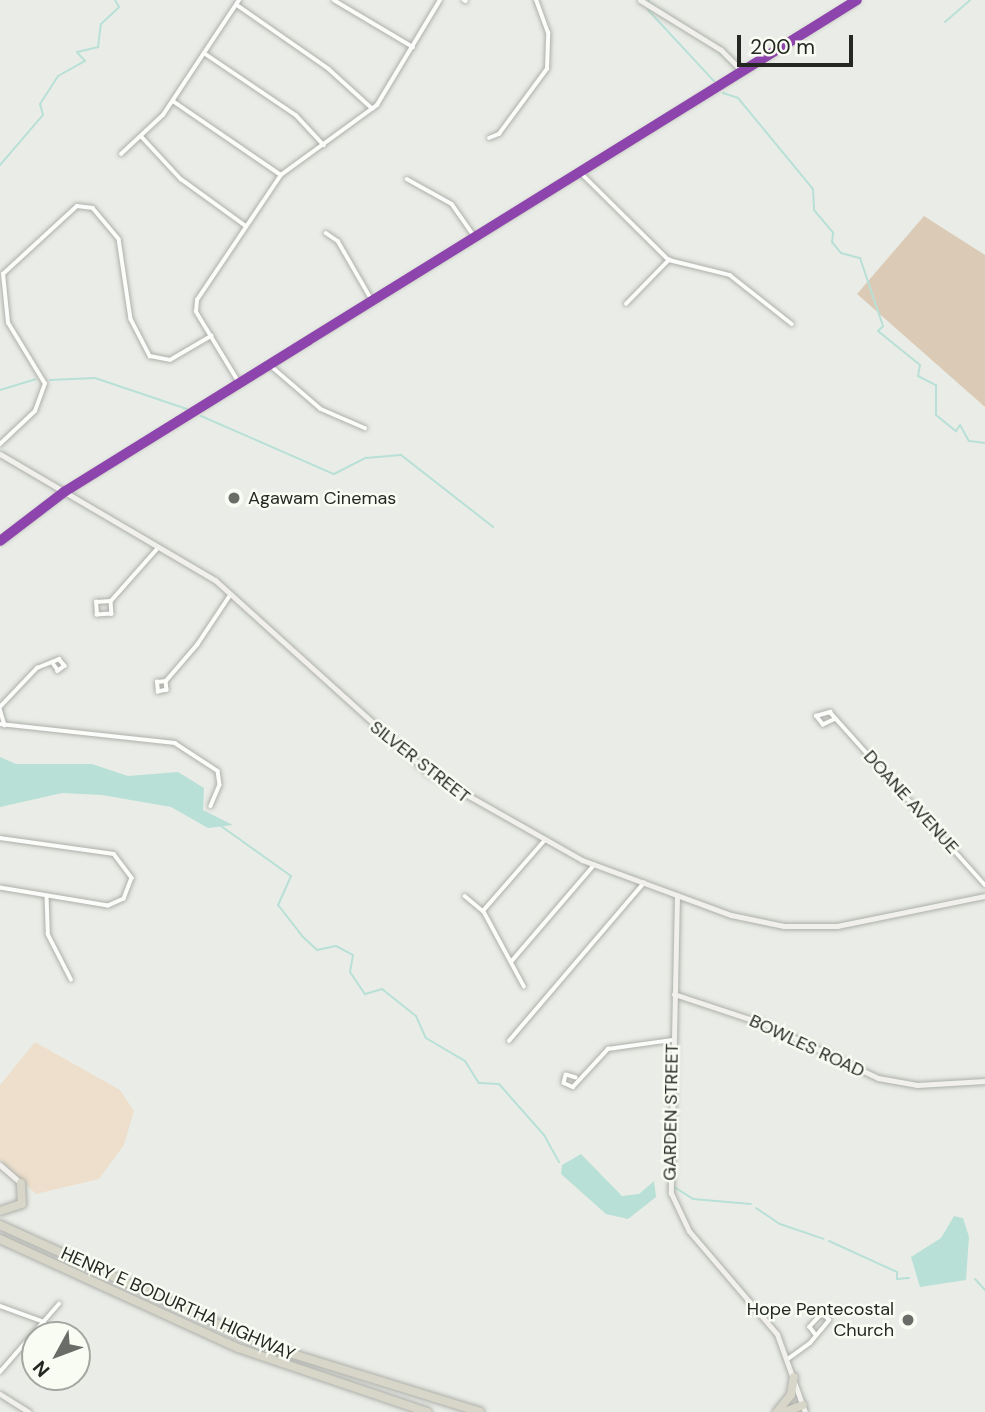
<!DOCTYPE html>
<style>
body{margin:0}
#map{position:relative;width:985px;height:1412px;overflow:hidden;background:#eaede7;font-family:"DM Sans",sans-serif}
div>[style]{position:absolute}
.green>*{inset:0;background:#eddfcc}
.forest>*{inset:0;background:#dbcbb6}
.water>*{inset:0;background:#b8e0d7}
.stream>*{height:2px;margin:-1px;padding:0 1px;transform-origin:1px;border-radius:1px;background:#b8e0d7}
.roads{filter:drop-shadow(0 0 2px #adafaa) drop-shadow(0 0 2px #adafaa)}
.street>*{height:3.5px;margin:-1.75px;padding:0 1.75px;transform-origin:1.75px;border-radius:1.75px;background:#fcfcfb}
.secondary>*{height:5px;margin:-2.5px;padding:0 2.5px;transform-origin:2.5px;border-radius:2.5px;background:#f1f0ec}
.highway>*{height:8px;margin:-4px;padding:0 4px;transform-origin:4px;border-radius:4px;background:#d8d6c8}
.bus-1>*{height:10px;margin:-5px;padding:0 5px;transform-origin:5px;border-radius:5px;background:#8e44ad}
.dots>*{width:19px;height:19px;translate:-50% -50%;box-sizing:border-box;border:4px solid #f8fcf2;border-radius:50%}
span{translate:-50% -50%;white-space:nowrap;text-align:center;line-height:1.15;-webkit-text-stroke:5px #f8fcf2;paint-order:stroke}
.poi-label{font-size:18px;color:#252723}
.left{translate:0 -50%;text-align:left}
.right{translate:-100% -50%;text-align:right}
.street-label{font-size:18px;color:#252723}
.north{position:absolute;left:21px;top:1321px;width:70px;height:70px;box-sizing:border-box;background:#f8fcf2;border:2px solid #a4a79f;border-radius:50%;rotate:229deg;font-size:19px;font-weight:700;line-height:28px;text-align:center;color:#252723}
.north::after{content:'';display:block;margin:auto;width:24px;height:32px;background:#6a6c68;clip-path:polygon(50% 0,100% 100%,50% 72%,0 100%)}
.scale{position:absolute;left:737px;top:35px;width:116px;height:32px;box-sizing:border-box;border:4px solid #252723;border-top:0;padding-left:9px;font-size:21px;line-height:24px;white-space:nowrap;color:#252723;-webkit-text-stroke:5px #f8fcf2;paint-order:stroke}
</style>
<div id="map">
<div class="green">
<div style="clip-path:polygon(35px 1042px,120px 1090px,134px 1111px,124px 1145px,99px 1179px,36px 1194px,0 1160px,0 1085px)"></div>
</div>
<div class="forest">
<div style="clip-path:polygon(924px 216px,985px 255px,985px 407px,857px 294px)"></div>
</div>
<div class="water">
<div style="clip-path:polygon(0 757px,16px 764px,92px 764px,128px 776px,178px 772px,204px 788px,203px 810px,233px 825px,208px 828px,171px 807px,102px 795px,62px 793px,0 807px)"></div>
<div style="clip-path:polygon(581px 1154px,622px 1196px,639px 1194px,654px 1181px,656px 1197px,628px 1219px,606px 1214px,561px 1174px,562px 1165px)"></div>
<div style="clip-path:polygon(954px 1216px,963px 1218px,969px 1237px,966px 1280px,920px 1287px,911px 1257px,941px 1238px)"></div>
</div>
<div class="stream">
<div style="left:649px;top:0;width:1px;rotate:90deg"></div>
<div style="left:648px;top:10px;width:97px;rotate:47.1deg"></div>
<div style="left:945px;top:22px;width:33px;rotate:-41deg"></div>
<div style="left:723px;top:93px;width:16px;rotate:18deg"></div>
<div style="left:738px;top:98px;width:118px;rotate:50.5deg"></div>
<div style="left:813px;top:189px;width:21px;rotate:87deg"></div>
<div style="left:814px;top:210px;width:30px;rotate:50deg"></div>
<div style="left:833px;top:233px;width:9px;rotate:96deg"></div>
<div style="left:832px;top:242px;width:14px;rotate:51deg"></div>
<div style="left:841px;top:253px;width:20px;rotate:15deg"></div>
<div style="left:860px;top:258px;width:72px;rotate:71.3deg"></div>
<div style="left:883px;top:326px;width:7px;rotate:135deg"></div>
<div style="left:878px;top:331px;width:54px;rotate:39deg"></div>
<div style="left:920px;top:365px;width:11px;rotate:100deg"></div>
<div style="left:918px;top:376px;width:20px;rotate:27deg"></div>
<div style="left:936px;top:385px;width:30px;rotate:90deg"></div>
<div style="left:936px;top:415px;width:26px;rotate:39deg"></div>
<div style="left:956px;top:431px;width:7px;rotate:-56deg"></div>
<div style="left:960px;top:425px;width:18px;rotate:61deg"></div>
<div style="left:969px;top:441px;width:16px;rotate:7deg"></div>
<div style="left:0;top:165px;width:66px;rotate:-49.3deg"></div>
<div style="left:43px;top:115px;width:11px;rotate:-105deg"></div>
<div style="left:40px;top:104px;width:33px;rotate:-57deg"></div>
<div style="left:58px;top:76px;width:31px;rotate:-29deg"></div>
<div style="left:85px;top:61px;width:12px;rotate:-132deg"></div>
<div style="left:77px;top:52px;width:22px;rotate:-13deg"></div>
<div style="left:98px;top:47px;width:23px;rotate:-83deg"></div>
<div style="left:101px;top:24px;width:25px;rotate:-43deg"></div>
<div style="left:119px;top:7px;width:8px;rotate:-120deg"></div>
<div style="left:50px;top:380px;width:45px;rotate:-2.5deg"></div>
<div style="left:95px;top:378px;width:97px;rotate:18.6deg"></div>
<div style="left:0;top:390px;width:37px;rotate:-17deg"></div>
<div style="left:201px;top:416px;width:145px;rotate:23.6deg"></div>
<div style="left:334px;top:474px;width:36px;rotate:-27deg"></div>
<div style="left:366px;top:458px;width:35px;rotate:-5deg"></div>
<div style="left:401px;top:455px;width:117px;rotate:38deg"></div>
<div style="left:221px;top:826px;width:86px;rotate:35.5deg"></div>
<div style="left:291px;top:876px;width:32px;rotate:114deg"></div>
<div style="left:278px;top:905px;width:39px;rotate:52deg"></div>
<div style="left:302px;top:936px;width:21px;rotate:43deg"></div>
<div style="left:317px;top:950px;width:19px;rotate:-12deg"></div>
<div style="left:336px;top:946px;width:19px;rotate:28deg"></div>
<div style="left:353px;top:955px;width:17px;rotate:100deg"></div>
<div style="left:350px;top:972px;width:27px;rotate:56deg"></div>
<div style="left:365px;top:994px;width:18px;rotate:-16deg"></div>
<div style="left:382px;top:989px;width:43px;rotate:38.5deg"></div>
<div style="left:416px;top:1016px;width:24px;rotate:66deg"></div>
<div style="left:426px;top:1038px;width:45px;rotate:30.5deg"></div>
<div style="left:465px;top:1061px;width:26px;rotate:58deg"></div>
<div style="left:479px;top:1083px;width:20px;rotate:3deg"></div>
<div style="left:499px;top:1084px;width:68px;rotate:48.6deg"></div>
<div style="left:544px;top:1135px;width:31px;rotate:61deg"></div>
<div style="left:674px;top:1187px;width:22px;rotate:32deg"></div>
<div style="left:693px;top:1199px;width:58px;rotate:4.9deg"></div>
<div style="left:756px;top:1208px;width:29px;rotate:34deg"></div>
<div style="left:780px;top:1224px;width:46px;rotate:18.8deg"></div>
<div style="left:829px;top:1241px;width:75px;rotate:24.5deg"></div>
<div style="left:897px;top:1272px;width:7px;rotate:90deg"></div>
<div style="left:897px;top:1279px;width:12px;rotate:-5deg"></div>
<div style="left:975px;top:1279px;width:15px;rotate:48deg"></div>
</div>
<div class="roads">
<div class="street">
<div style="left:334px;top:0;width:92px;rotate:30.7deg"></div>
<div style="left:464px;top:0;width:2px;rotate:27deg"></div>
<div style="left:237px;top:5px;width:112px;rotate:34.8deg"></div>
<div style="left:329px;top:69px;width:59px;rotate:42.3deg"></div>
<div style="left:204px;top:53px;width:111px;rotate:34deg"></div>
<div style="left:296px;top:115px;width:41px;rotate:47deg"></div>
<div style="left:173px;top:101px;width:131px;rotate:34.4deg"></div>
<div style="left:141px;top:136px;width:59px;rotate:47.1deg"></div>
<div style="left:181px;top:179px;width:80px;rotate:35.9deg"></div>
<div style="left:489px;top:138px;width:11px;rotate:-22deg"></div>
<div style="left:499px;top:134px;width:81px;rotate:-53.6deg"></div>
<div style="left:547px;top:69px;width:36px;rotate:-88deg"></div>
<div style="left:548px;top:33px;width:35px;rotate:-110deg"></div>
<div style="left:121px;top:154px;width:57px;rotate:-42.9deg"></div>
<div style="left:163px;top:115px;width:138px;rotate:-56.5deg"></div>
<div style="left:580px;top:172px;width:125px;rotate:44.7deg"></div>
<div style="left:669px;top:260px;width:63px;rotate:13.8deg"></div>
<div style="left:730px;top:275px;width:79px;rotate:38.3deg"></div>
<div style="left:407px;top:179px;width:51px;rotate:29.1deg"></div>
<div style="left:452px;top:204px;width:40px;rotate:55.1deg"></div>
<div style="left:326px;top:233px;width:14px;rotate:34deg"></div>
<div style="left:338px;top:241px;width:68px;rotate:60deg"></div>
<div style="left:626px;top:304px;width:62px;rotate:-45.7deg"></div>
<div style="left:270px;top:365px;width:67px;rotate:40.8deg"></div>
<div style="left:321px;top:409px;width:48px;rotate:23.4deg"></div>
<div style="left:239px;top:383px;width:83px;rotate:-121.2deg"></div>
<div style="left:196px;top:312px;width:12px;rotate:-85deg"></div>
<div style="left:197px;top:300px;width:151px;rotate:-56.1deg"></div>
<div style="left:281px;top:175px;width:119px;rotate:-36.1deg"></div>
<div style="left:377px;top:105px;width:122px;rotate:-59deg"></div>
<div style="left:0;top:444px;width:48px;rotate:-43.3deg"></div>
<div style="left:35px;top:411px;width:29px;rotate:-70deg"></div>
<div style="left:45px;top:384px;width:71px;rotate:-121.2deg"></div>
<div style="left:8px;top:323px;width:49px;rotate:-95.8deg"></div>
<div style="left:3px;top:274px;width:100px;rotate:-42.6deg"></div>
<div style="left:77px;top:206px;width:16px;rotate:7deg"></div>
<div style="left:93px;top:208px;width:40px;rotate:50deg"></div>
<div style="left:119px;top:239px;width:81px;rotate:81.5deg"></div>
<div style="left:131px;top:319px;width:42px;rotate:62.8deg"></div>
<div style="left:150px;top:356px;width:20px;rotate:11deg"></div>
<div style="left:170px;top:360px;width:48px;rotate:-30.3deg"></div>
<div style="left:111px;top:601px;width:13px;rotate:86deg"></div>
<div style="left:112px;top:614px;width:15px;rotate:176deg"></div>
<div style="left:97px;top:615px;width:13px;rotate:-94deg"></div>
<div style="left:96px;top:602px;width:15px;rotate:-4deg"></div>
<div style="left:111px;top:601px;width:71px;rotate:-48.4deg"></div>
<div style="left:166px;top:681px;width:9px;rotate:84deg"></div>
<div style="left:167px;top:690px;width:9px;rotate:167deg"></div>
<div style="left:158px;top:692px;width:10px;rotate:-96deg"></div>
<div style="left:157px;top:682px;width:9px;rotate:-6deg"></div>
<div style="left:166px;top:681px;width:48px;rotate:-49.3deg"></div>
<div style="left:197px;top:645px;width:61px;rotate:-56.3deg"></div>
<div style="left:0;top:707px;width:54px;rotate:-46.5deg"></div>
<div style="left:37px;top:668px;width:24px;rotate:-22deg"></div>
<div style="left:59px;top:659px;width:9px;rotate:49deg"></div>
<div style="left:65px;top:666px;width:9px;rotate:144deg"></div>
<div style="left:58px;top:671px;width:9px;rotate:-126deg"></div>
<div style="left:0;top:709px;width:17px;rotate:73deg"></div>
<div style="left:836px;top:719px;width:14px;rotate:155deg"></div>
<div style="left:823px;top:725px;width:11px;rotate:-128deg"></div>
<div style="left:816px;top:716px;width:15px;rotate:-16deg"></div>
<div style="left:830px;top:712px;width:232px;rotate:48.1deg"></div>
<div style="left:0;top:724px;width:176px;rotate:6.2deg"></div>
<div style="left:175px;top:743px;width:51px;rotate:33.1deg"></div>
<div style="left:218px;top:771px;width:14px;rotate:82deg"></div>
<div style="left:220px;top:785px;width:23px;rotate:113deg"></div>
<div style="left:0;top:838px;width:115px;rotate:8deg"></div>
<div style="left:114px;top:854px;width:30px;rotate:53deg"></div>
<div style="left:132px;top:878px;width:22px;rotate:111deg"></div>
<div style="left:124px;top:899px;width:17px;rotate:156deg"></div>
<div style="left:108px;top:906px;width:109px;rotate:-170.5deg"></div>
<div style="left:47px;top:896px;width:38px;rotate:88deg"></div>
<div style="left:48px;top:934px;width:51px;rotate:62.9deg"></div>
<div style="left:465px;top:896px;width:23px;rotate:40deg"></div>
<div style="left:511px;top:962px;width:128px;rotate:-49.4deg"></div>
<div style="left:524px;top:987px;width:86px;rotate:-118.3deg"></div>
<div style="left:483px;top:911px;width:93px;rotate:-48.9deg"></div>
<div style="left:509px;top:1041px;width:208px;rotate:-49.5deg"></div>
<div style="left:576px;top:1078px;width:10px;rotate:-163deg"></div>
<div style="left:566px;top:1075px;width:8px;rotate:104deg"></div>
<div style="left:564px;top:1083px;width:10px;rotate:24deg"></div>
<div style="left:573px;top:1087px;width:52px;rotate:-47.4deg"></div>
<div style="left:608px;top:1049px;width:65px;rotate:-8deg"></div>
<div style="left:0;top:1306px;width:47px;rotate:20deg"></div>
<div style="left:788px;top:1359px;width:27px;rotate:-36deg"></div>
<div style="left:810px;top:1343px;width:17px;rotate:-50deg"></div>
<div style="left:821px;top:1330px;width:13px;rotate:-51deg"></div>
<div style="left:829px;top:1320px;width:9px;rotate:-139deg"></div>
<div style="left:822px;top:1314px;width:18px;rotate:133deg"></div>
<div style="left:810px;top:1327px;width:10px;rotate:53deg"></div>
<div style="left:0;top:1372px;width:90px;rotate:-49.1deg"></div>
</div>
<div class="secondary">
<div style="left:640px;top:0;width:95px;rotate:31.7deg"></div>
<div style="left:721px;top:50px;width:30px;rotate:45deg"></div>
<div style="left:0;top:454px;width:249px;rotate:30.4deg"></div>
<div style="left:215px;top:580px;width:290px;rotate:42.1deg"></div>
<div style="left:430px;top:774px;width:175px;rotate:29.5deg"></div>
<div style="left:582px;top:860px;width:159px;rotate:20.3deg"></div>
<div style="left:731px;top:915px;width:54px;rotate:11.7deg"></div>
<div style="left:784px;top:926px;width:53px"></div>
<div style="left:837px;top:926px;width:151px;rotate:-11.5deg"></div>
<div style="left:0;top:541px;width:81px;rotate:-37.4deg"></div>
<div style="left:64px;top:492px;width:933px;rotate:-31.82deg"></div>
<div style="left:677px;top:895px;width:298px;rotate:91.2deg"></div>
<div style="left:671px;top:1193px;width:42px;rotate:64.7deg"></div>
<div style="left:689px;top:1231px;width:135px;rotate:49.5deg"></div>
<div style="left:777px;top:1334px;width:83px;rotate:70.3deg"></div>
<div style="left:674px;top:994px;width:98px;rotate:18.4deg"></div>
<div style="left:767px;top:1025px;width:123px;rotate:25.5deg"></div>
<div style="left:878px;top:1078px;width:40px;rotate:10deg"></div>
<div style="left:917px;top:1085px;width:68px;rotate:-3.4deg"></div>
<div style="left:0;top:1165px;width:28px;rotate:41deg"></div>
<div style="left:0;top:1394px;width:34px;rotate:32deg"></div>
</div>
<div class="highway">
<div style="left:0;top:1211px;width:23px;rotate:-18deg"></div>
<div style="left:22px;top:1204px;width:21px;rotate:-93deg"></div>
<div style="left:0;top:1225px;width:293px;rotate:24.4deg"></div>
<div style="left:267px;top:1346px;width:223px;rotate:17.2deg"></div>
<div style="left:0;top:1239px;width:262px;rotate:24.6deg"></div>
<div style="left:238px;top:1348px;width:200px;rotate:18.7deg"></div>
<div style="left:777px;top:1412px;width:22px;rotate:-51deg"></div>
<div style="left:791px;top:1395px;width:18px;rotate:-81deg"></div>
<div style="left:784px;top:1412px;width:20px;rotate:-20deg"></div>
</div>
</div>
<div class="bus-1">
<div style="left:0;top:541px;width:81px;rotate:-37.4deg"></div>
<div style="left:64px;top:492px;width:933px;rotate:-31.82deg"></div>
</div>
<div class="dots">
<div style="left:234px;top:498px;background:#6a6c68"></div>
<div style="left:908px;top:1320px;background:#6a6c68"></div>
</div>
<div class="poi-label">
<span class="left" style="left:248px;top:498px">Agawam Cinemas</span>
<span class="right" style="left:894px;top:1320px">Hope Pentecostal<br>Church</span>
</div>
<div class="street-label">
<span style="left:420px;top:762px;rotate:38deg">SILVER STREET</span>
<span style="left:911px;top:802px;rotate:48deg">DOANE AVENUE</span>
<span style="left:807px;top:1046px;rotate:25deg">BOWLES ROAD</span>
<span style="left:671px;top:1112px;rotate:-89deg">GARDEN STREET</span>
<span style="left:178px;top:1304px;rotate:24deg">HENRY E BODURTHA HIGHWAY</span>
</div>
<div class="north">N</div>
<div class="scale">200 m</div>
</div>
